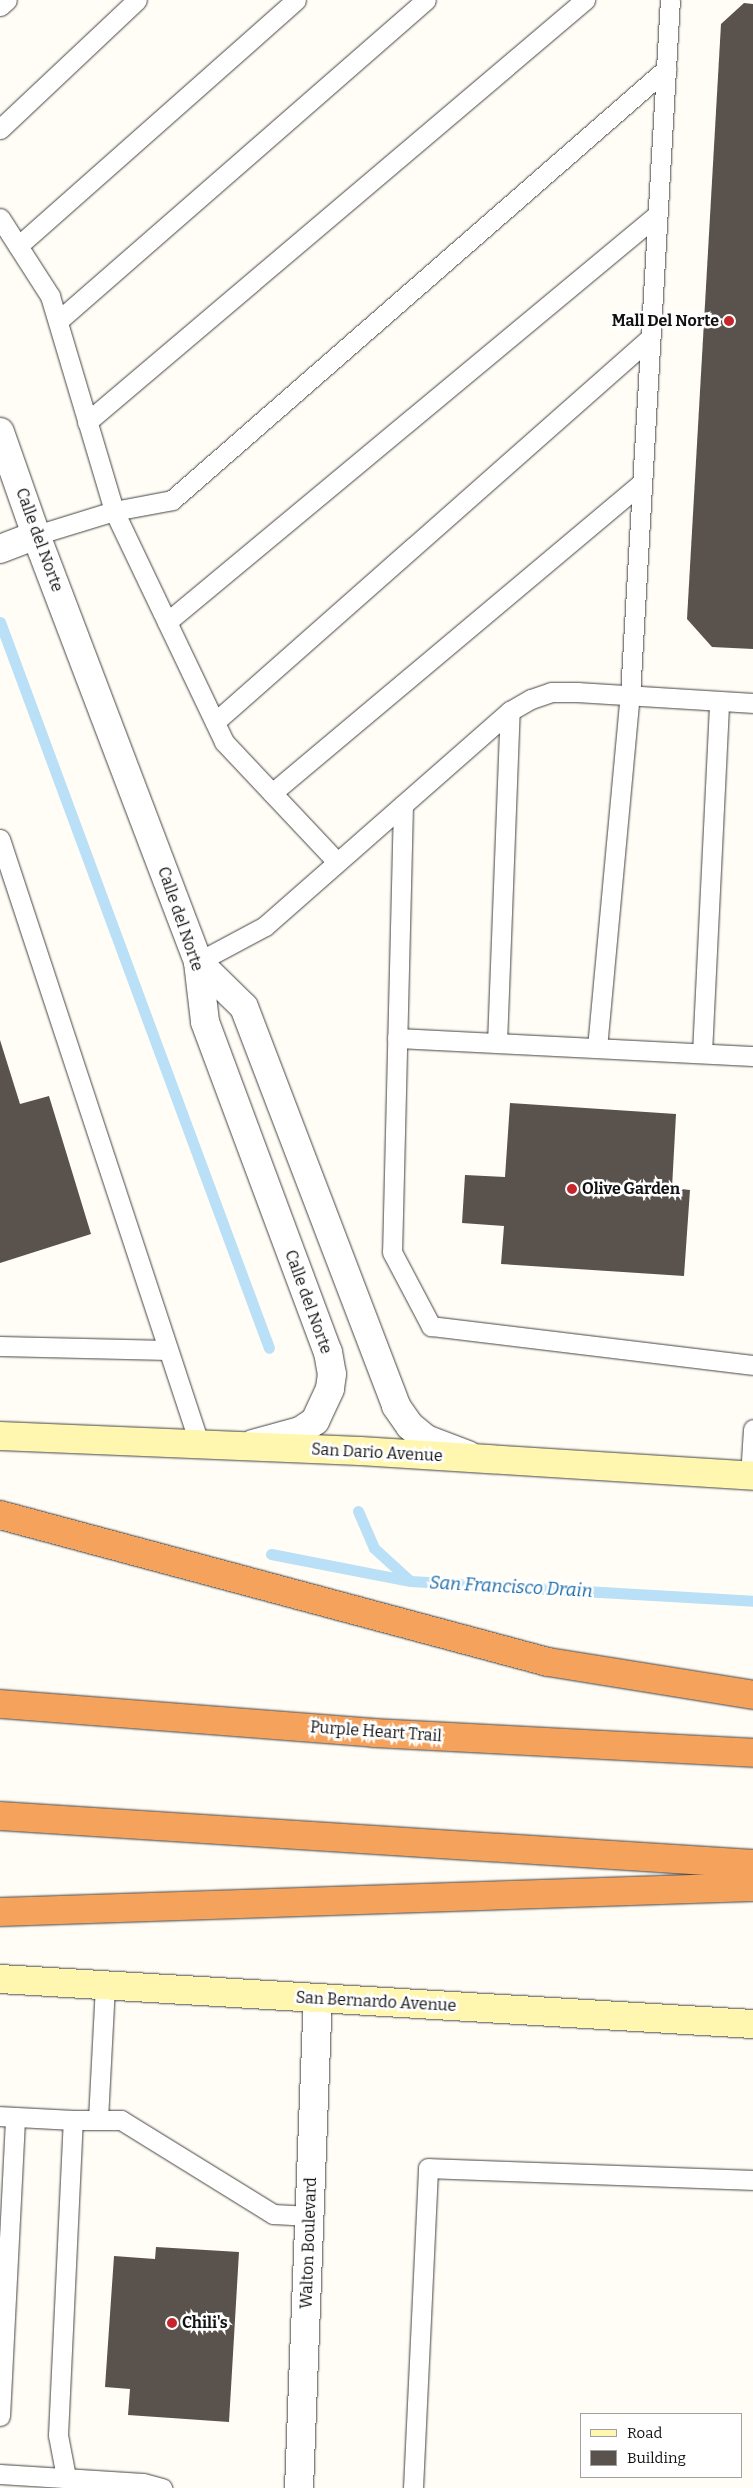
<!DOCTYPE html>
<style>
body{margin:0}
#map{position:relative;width:753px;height:2488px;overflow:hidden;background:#fffdf5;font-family:Bitter,serif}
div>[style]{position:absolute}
.stream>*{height:11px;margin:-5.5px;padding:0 5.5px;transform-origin:5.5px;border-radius:5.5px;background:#b9e0f7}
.building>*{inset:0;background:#5a524d}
.roads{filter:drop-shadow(0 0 1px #444) drop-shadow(0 0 1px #444)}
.service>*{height:19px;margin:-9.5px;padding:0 9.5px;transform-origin:9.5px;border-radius:9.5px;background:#fff}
.minor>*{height:28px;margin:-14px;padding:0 14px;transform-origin:14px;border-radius:14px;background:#fff}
.tertiary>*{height:28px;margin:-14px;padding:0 14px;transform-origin:14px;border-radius:14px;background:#fff}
.secondary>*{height:28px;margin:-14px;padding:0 14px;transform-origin:14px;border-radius:14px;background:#fff6b0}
.motorway>*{height:28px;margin:-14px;padding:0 14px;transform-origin:14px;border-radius:14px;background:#f5a25d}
.dots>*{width:14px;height:14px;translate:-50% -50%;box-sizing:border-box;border:2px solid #fff;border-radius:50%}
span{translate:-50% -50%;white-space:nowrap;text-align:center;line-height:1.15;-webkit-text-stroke:5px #fff;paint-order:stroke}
.poi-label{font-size:16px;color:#111;font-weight:700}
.right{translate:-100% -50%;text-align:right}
.left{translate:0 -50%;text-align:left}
.street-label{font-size:16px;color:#111}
.water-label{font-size:18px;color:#1768a6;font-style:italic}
.legend{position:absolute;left:580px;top:2413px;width:162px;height:65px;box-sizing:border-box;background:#fff;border:1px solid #a0a0a0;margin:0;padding:6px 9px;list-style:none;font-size:15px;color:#111}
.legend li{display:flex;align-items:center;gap:10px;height:25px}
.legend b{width:25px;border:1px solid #a0a0a0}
</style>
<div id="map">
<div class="stream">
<div style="left:0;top:622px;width:774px;rotate:69.67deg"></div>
<div style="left:358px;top:1511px;width:40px;rotate:66.6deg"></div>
<div style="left:374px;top:1548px;width:47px;rotate:42.4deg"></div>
<div style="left:271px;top:1554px;width:142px;rotate:11deg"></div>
<div style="left:410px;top:1581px;width:344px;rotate:3.3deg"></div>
</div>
<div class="building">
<div style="clip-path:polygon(744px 3px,753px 4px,753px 649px,712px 647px,687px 619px,721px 24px)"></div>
<div style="clip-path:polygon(0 1040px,20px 1104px,49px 1096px,91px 1234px,0 1263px)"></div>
<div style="clip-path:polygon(510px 1103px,676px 1114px,672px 1188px,690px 1190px,684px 1276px,501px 1264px,504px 1226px,462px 1223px,465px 1175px,505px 1177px)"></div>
<div style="clip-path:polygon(156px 2247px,239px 2252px,229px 2422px,128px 2415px,130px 2389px,105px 2387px,114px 2256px,155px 2259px)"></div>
</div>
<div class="roads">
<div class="service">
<div style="left:0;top:6px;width:9px;rotate:-41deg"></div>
<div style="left:0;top:129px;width:188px;rotate:-43.3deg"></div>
<div style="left:0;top:218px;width:93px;rotate:57.3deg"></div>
<div style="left:50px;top:296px;width:224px;rotate:73.4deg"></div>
<div style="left:114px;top:511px;width:59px;rotate:-10.7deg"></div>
<div style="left:172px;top:500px;width:656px;rotate:-41.1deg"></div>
<div style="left:18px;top:246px;width:371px;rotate:-41.5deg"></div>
<div style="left:58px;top:321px;width:488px;rotate:-41.1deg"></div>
<div style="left:87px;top:422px;width:653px;rotate:-40.28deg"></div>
<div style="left:36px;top:535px;width:82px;rotate:-17.1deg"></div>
<div style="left:114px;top:511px;width:256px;rotate:64.5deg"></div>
<div style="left:224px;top:742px;width:165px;rotate:46.7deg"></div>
<div style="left:167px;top:622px;width:638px;rotate:-39.73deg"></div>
<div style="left:215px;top:722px;width:580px;rotate:-41.44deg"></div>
<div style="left:272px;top:793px;width:483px;rotate:-40deg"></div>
<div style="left:403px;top:805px;width:447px;rotate:91.4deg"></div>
<div style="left:392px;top:1252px;width:84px;rotate:62.2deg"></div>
<div style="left:431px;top:1326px;width:324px;rotate:6.9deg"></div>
<div style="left:0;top:839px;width:639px;rotate:71.76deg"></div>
<div style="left:198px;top:962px;width:76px;rotate:-28.2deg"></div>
<div style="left:265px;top:926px;width:326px;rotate:-41.3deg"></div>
<div style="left:510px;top:711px;width:24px;rotate:-30deg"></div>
<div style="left:531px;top:699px;width:21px;rotate:-19deg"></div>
<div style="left:551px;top:692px;width:27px"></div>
<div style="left:578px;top:692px;width:175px;rotate:3.6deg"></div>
<div style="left:397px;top:1038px;width:356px;rotate:2.9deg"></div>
<div style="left:497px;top:1043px;width:332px;rotate:-87.8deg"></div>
<div style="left:597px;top:1048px;width:355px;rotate:-84.7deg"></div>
<div style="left:630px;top:695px;width:696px;rotate:-86.71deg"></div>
<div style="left:702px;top:1053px;width:352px;rotate:-87.2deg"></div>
<div style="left:0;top:1346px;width:168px;rotate:1.4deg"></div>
<div style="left:750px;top:1476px;width:47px;rotate:-86.3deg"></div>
<div style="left:0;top:2116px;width:73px;rotate:3.1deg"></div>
<div style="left:98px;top:2119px;width:134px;rotate:-87deg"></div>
<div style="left:0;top:2416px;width:299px;rotate:-87.1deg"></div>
<div style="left:0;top:2474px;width:143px;rotate:3.6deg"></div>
<div style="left:143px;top:2483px;width:20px;rotate:15deg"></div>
<div style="left:66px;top:2477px;width:43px;rotate:-100.8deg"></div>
<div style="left:58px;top:2435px;width:315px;rotate:-87.3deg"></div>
<div style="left:73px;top:2120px;width:48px"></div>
<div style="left:121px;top:2120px;width:179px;rotate:31.7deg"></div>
<div style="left:273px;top:2214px;width:38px;rotate:3deg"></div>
<div style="left:413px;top:2488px;width:320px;rotate:-87.3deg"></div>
<div style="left:428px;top:2168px;width:325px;rotate:2.1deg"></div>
</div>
<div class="minor">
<div style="left:0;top:549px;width:39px;rotate:-21deg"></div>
<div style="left:299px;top:2488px;width:490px;rotate:-87.8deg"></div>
</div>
<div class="tertiary">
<div style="left:0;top:432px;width:109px;rotate:70.7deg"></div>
<div style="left:36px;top:535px;width:457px;rotate:69.2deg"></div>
<div style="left:198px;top:962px;width:60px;rotate:83.3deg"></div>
<div style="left:205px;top:1022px;width:352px;rotate:69.6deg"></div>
<div style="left:328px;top:1352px;width:22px;rotate:80deg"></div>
<div style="left:332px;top:1374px;width:15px;rotate:98deg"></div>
<div style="left:330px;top:1389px;width:35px;rotate:115deg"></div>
<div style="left:315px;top:1421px;width:18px;rotate:146deg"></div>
<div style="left:300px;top:1431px;width:49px;rotate:164.5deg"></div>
<div style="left:198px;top:962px;width:64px;rotate:44.4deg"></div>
<div style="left:244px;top:1007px;width:427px;rotate:69.1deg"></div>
<div style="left:396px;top:1406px;width:24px;rotate:55deg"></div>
<div style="left:410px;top:1426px;width:21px;rotate:39deg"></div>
<div style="left:426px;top:1439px;width:45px;rotate:20.9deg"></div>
</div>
<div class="secondary">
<div style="left:0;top:1436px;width:360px;rotate:2.4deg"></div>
<div style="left:360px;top:1451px;width:394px;rotate:3.6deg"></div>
<div style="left:0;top:1979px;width:754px;rotate:3.42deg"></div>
</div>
<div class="motorway">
<div style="left:0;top:1515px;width:567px;rotate:15.02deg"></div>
<div style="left:548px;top:1662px;width:208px;rotate:9.1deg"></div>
<div style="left:0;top:1704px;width:375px;rotate:4.4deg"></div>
<div style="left:374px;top:1733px;width:380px;rotate:3deg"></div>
<div style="left:0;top:1816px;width:755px;rotate:3.65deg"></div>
<div style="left:0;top:1912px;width:753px;rotate:-1.9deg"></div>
</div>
</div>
<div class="dots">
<div style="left:729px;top:321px;background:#c4262e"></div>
<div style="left:572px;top:1189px;background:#c4262e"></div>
<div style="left:172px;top:2323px;background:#c4262e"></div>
</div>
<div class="poi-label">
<span class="right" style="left:719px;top:321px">Mall Del Norte</span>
<span class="left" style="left:582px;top:1189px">Olive Garden</span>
<span class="left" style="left:182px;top:2323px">Chili's</span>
</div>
<div class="street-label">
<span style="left:39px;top:540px;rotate:70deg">Calle del Norte</span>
<span style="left:180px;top:919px;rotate:71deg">Calle del Norte</span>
<span style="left:308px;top:1302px;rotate:70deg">Calle del Norte</span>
<span style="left:377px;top:1453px;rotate:3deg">San Dario Avenue</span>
<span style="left:376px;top:1732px;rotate:4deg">Purple Heart Trail</span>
<span style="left:376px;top:2002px;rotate:3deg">San Bernardo Avenue</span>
<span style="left:309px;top:2243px;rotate:-88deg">Walton Boulevard</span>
</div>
<div class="water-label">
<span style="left:511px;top:1587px;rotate:3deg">San Francisco Drain</span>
</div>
<ul class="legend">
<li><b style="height:6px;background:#fff6b0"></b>Road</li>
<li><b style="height:14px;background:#5a524d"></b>Building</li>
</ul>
</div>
